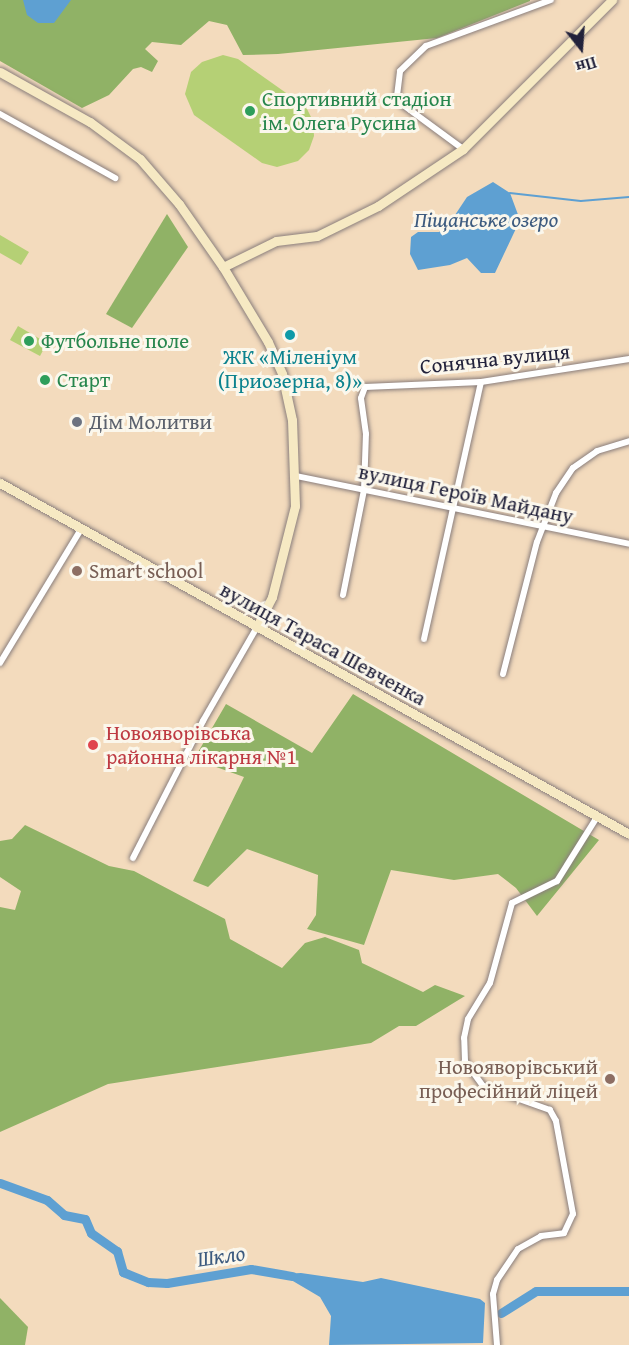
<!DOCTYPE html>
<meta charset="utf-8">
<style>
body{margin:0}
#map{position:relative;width:629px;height:1345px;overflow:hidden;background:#f3dbbd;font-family:"Gentium Book Plus",serif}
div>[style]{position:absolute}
.green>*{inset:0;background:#b5d075}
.forest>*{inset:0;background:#90b266}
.water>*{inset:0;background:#5ea0d2}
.stream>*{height:1.5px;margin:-0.75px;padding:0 0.75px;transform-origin:0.75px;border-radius:0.75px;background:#5ea0d2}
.river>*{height:9px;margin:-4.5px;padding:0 4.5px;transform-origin:4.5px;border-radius:4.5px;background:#5ea0d2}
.roads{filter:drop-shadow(0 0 2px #8a7e7c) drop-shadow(0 0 2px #8a7e7c)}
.street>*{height:6px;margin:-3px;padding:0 3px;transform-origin:3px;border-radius:3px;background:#fff}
.secondary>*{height:9px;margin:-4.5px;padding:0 4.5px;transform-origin:4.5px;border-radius:4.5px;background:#f6e9c3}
.dots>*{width:16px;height:16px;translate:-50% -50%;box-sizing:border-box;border:3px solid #fbf7ec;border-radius:50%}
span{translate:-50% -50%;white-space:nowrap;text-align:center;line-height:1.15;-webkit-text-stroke:6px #fbf7ec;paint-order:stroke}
.leisure-label{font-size:21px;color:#27864d}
.left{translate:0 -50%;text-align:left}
.culture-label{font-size:21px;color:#0d838f}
.street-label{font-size:21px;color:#22223b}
.worship-label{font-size:21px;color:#5b616d}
.education-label{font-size:21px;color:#785e54}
.right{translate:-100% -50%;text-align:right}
.health-label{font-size:21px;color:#be3a42}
.water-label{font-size:22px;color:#3d5b7f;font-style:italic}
.north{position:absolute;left:551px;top:18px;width:60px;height:60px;-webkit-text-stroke:4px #fbf7ec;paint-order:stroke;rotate:163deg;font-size:16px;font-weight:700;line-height:24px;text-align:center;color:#22223b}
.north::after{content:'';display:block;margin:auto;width:21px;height:27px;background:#22223b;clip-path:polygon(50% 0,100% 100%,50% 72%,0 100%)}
</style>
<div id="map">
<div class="green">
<div style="clip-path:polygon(223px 55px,238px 59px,306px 107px,313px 121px,314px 136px,309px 150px,298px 161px,277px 167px,262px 163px,194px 115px,185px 94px,191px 72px,202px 62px)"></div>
<div style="clip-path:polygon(0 235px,29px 252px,21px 265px,0 253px)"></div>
<div style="clip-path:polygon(18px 326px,47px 343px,40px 356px,10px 340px)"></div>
</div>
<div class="forest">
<div style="clip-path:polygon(0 0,530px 0,530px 1px,437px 38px,278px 54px,243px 55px,227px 25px,209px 21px,181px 45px,152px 42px,145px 49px,158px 61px,152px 72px,141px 67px,133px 69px,109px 95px,82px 108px,0 61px)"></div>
<div style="clip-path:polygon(167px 214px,188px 247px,132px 328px,106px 314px)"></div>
<div style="clip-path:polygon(353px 694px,599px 840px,537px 916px,516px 888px,498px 874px,454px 880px,391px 870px,364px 945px,307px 929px,316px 915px,318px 875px,247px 849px,208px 887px,193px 881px,244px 777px,194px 759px,226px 704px,312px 753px)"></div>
<div style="clip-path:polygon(25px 825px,109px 866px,134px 871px,225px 919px,230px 939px,282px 968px,305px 943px,325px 937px,359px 950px,362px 963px,423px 992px,435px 985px,465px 996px,416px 1026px,399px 1026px,371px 1043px,108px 1084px,0 1132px,0 907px,15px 910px,21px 891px,0 877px,0 841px,12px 839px)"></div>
<div style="clip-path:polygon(0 1298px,28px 1327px,25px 1345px,0 1345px)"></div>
</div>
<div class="water">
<div style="clip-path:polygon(23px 0,71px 0,54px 23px,38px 23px,27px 15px)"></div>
<div style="clip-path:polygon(493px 182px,510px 193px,520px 220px,495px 273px,481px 273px,467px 258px,450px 265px,418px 270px,410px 254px,411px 237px,418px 232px,439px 232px,447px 227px,467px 197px)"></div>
<div style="clip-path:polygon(301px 1273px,363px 1282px,381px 1278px,480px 1299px,485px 1303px,483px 1343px,329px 1345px,331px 1316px,320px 1297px,281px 1274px)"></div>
</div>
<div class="stream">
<div style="left:510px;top:193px;width:71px;rotate:6.4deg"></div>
<div style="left:581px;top:201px;width:48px;rotate:-4.8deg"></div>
</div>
<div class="river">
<div style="left:0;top:1183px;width:50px;rotate:19.9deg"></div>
<div style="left:47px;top:1200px;width:23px;rotate:41deg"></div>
<div style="left:64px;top:1215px;width:21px;rotate:11deg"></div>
<div style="left:85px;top:1219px;width:15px;rotate:67deg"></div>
<div style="left:91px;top:1233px;width:32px;rotate:35deg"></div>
<div style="left:117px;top:1251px;width:22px;rotate:74deg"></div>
<div style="left:123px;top:1272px;width:27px;rotate:22deg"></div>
<div style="left:148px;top:1282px;width:19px;rotate:3deg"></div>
<div style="left:167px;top:1283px;width:85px;rotate:-9.5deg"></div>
<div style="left:251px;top:1269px;width:42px;rotate:9.7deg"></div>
<div style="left:501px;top:1313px;width:41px;rotate:-32.2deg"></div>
<div style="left:536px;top:1291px;width:93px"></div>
</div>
<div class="roads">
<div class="street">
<div style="left:0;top:114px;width:132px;rotate:29.1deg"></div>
<div style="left:463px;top:149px;width:74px;rotate:-143.7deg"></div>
<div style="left:403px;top:105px;width:11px;rotate:-124deg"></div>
<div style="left:397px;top:96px;width:25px;rotate:-83deg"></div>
<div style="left:400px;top:71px;width:36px;rotate:-44deg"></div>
<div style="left:426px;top:46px;width:133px;rotate:-20.2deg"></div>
<div style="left:296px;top:476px;width:340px;rotate:11.5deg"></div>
<div style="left:343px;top:595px;width:107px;rotate:-78.7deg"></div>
<div style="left:364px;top:490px;width:56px;rotate:-88deg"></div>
<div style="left:366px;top:434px;width:36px;rotate:-98deg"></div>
<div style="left:361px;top:398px;width:12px;rotate:-70deg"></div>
<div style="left:365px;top:387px;width:116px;rotate:-2.5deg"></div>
<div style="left:481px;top:382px;width:150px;rotate:-8.8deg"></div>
<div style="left:424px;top:639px;width:263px;rotate:-77.5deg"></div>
<div style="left:0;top:663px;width:157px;rotate:-58.8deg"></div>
<div style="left:503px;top:674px;width:136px;rotate:-75.6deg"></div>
<div style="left:537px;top:542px;width:53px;rotate:-68.8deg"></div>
<div style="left:556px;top:493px;width:30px;rotate:-56deg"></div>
<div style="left:573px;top:468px;width:29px;rotate:-35deg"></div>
<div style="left:597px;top:451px;width:34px;rotate:-17deg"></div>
<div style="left:133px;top:858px;width:154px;rotate:-62.9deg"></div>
<div style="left:203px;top:721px;width:108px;rotate:-60.1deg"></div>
<div style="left:497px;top:1345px;width:51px;rotate:-94.5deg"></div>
<div style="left:493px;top:1294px;width:15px;rotate:-74deg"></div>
<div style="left:497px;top:1280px;width:37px;rotate:-56deg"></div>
<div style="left:518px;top:1249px;width:26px;rotate:-29deg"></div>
<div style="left:541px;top:1236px;width:23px;rotate:-7deg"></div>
<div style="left:564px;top:1233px;width:21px;rotate:-65deg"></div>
<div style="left:573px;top:1214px;width:95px;rotate:-100.4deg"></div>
<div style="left:556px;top:1121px;width:13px;rotate:-119deg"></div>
<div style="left:550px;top:1110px;width:71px;rotate:-160.3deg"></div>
<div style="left:483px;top:1086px;width:31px;rotate:-126deg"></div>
<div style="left:465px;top:1061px;width:23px;rotate:-92deg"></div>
<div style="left:464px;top:1038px;width:19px;rotate:-78deg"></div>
<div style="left:468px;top:1019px;width:42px;rotate:-58.6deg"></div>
<div style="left:490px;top:983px;width:83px;rotate:-74.6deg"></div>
<div style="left:512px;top:903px;width:50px;rotate:-26.1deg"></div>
<div style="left:557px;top:881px;width:75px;rotate:-58deg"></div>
</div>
<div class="secondary">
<div style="left:0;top:72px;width:103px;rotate:29.1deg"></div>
<div style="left:90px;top:122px;width:62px;rotate:36.5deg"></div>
<div style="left:140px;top:159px;width:60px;rotate:49.1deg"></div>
<div style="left:179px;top:204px;width:77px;rotate:55.1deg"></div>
<div style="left:223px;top:267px;width:87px;rotate:59deg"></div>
<div style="left:268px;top:342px;width:35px;rotate:66deg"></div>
<div style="left:282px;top:374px;width:47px;rotate:77.7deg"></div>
<div style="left:292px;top:420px;width:86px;rotate:88deg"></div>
<div style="left:295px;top:506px;width:94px;rotate:104.2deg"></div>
<div style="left:272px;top:597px;width:34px;rotate:117deg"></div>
<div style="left:223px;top:267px;width:59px;rotate:-26.1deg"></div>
<div style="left:276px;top:241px;width:41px;rotate:-7deg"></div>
<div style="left:317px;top:236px;width:68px;rotate:-26.2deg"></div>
<div style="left:378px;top:206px;width:102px;rotate:-33.8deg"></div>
<div style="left:463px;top:149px;width:211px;rotate:-45deg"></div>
<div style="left:0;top:483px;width:720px;rotate:29.16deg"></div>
</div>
</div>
<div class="dots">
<div style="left:250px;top:111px;background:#2e9e5b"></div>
<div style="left:290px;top:335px;background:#0f9aa8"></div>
<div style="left:29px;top:341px;background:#2e9e5b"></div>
<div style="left:45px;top:380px;background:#2e9e5b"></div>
<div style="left:77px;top:422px;background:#6b7280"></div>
<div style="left:77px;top:571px;background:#8d6e63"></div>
<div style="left:93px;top:745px;background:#e0444e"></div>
<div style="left:610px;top:1079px;background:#8d6e63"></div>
</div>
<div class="leisure-label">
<span class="left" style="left:262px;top:111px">Спортивний стадіон<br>ім. Олега Русина</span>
<span class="left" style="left:41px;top:341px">Футбольне поле</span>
<span class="left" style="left:57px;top:380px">Старт</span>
</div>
<div class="culture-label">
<span style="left:290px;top:369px">ЖК «Міленіум<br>(Приозерна, 8)»</span>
</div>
<div class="street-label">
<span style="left:495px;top:359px;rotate:-6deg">Сонячна вулиця</span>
<span style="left:466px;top:494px;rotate:12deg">вулиця Героїв Майдану</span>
<span style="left:323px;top:644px;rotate:29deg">вулиця Тараса Шевченка</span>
</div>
<div class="worship-label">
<span class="left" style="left:89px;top:422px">Дім Молитви</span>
</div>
<div class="education-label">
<span class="left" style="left:89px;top:571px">Smart school</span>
<span class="right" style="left:598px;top:1079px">Новояворівський<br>професійний ліцей</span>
</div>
<div class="health-label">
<span class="left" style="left:106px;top:745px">Новояворівська<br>районна лікарня №1</span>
</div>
<div class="water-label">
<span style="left:486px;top:220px">Піщанське озеро</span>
<span style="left:221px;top:1256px;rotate:-8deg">Шкло</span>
</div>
<div class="north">Пн</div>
</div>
